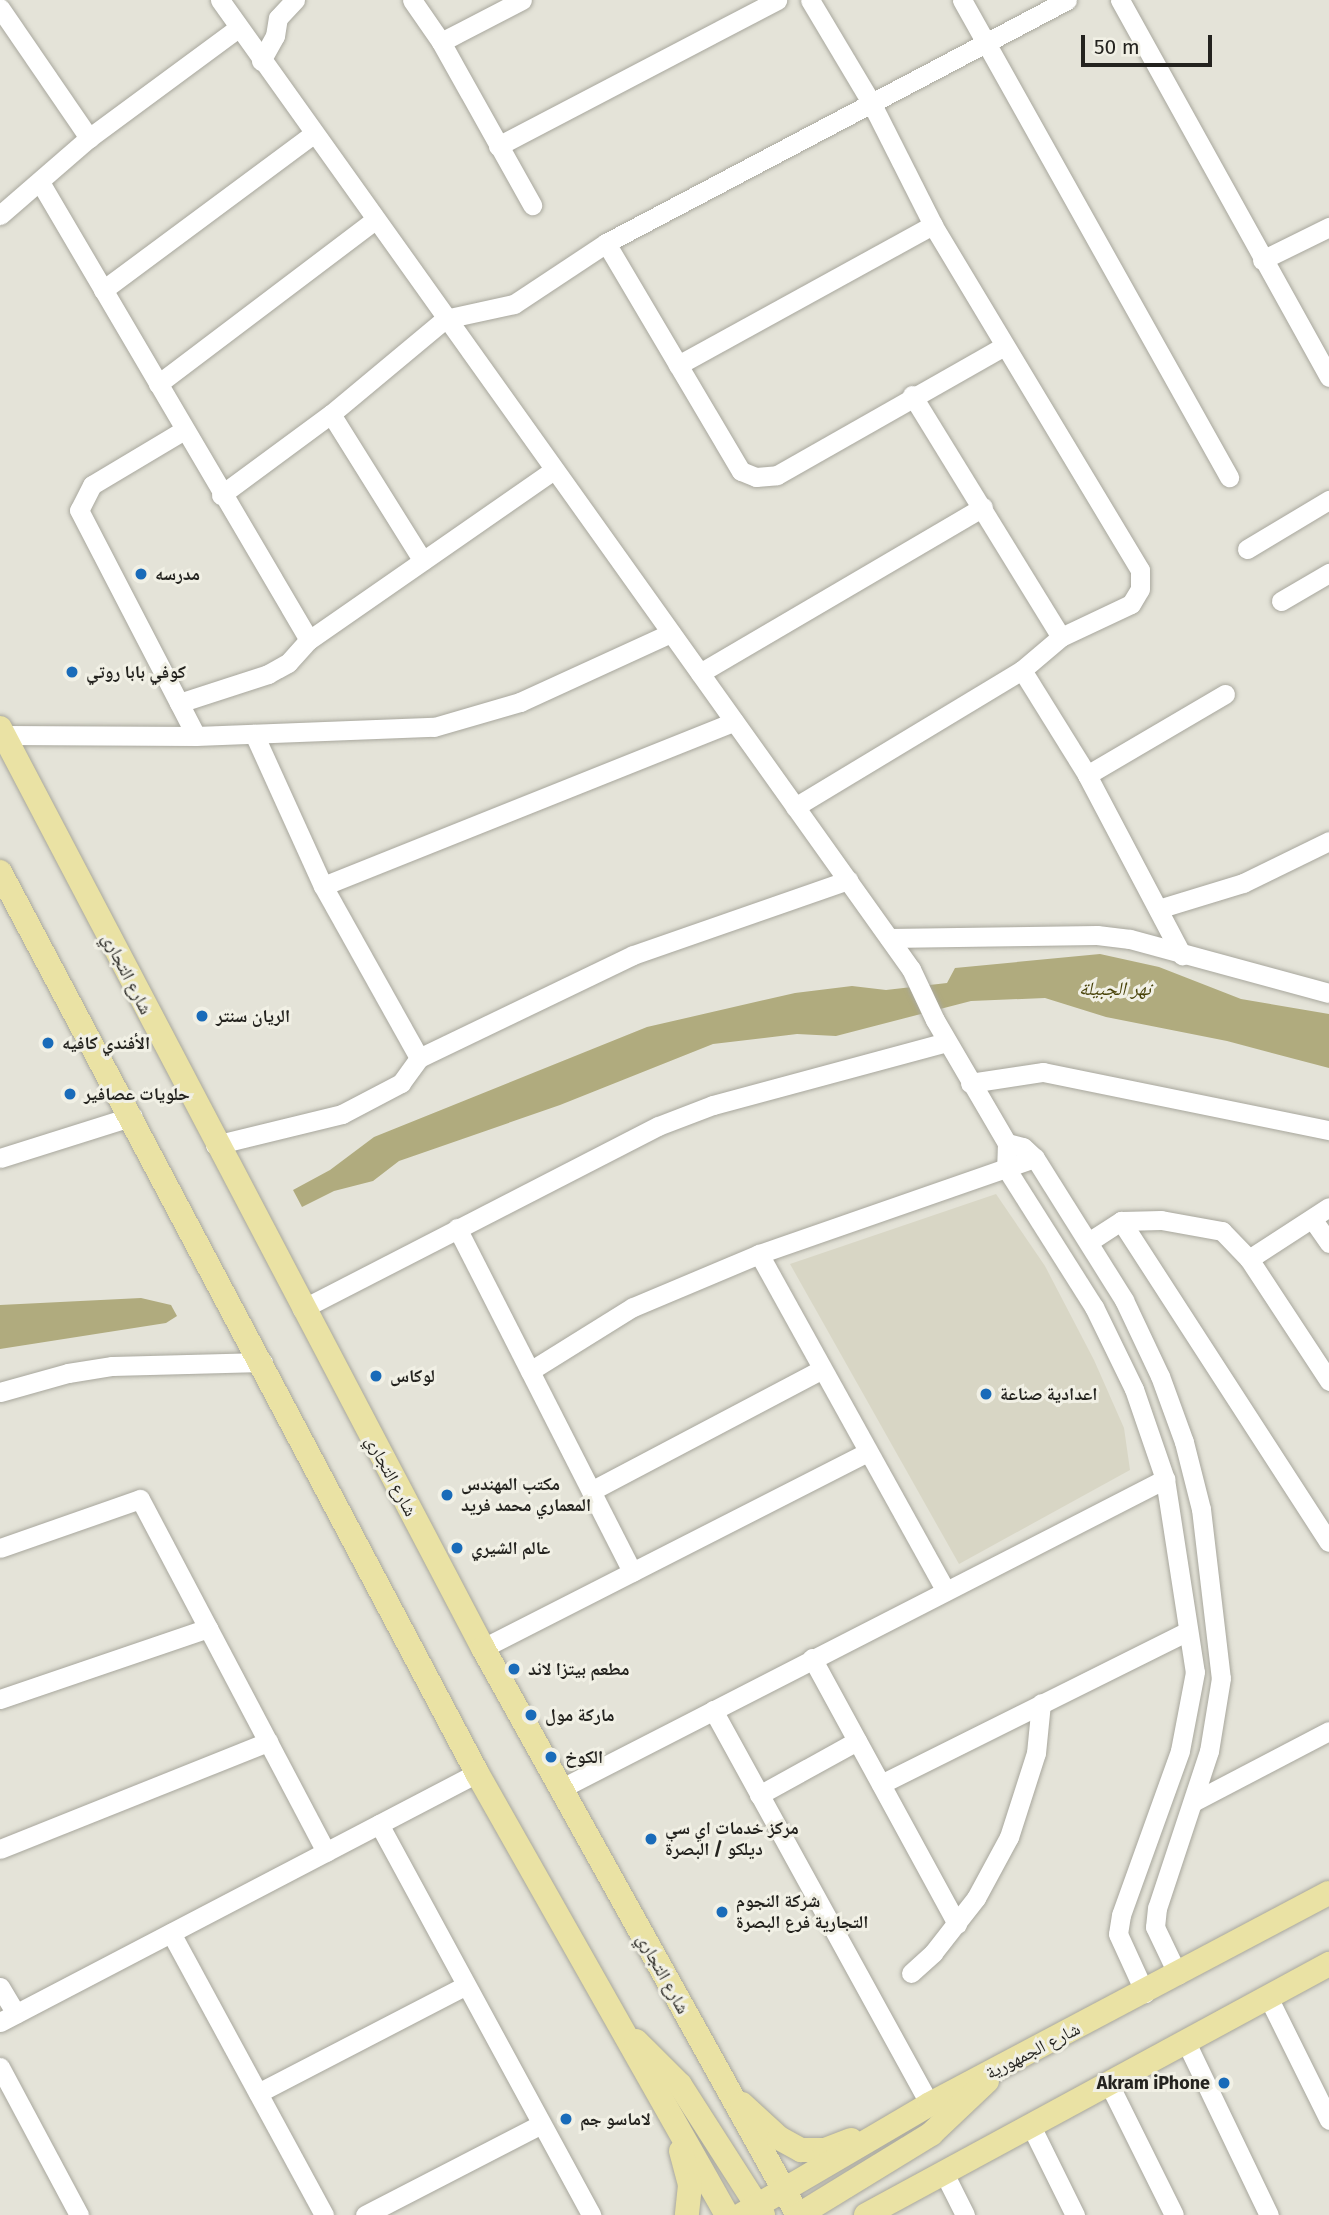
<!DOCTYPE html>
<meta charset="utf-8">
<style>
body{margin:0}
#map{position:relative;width:1329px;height:2215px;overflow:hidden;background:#e4e3d8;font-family:"Fira Sans","Noto Naskh Arabic",sans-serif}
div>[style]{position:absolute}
.built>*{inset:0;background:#d8d6c5}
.water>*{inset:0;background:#b0ab7e}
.roads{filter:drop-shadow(0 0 2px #a8a79d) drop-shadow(0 0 2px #a8a79d)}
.minor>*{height:19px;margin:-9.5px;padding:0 9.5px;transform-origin:9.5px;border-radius:9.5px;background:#fff}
.major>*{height:24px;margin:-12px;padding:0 12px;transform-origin:12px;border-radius:12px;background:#eae2a4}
.dots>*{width:19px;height:19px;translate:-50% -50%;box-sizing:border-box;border:4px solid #f1f0e5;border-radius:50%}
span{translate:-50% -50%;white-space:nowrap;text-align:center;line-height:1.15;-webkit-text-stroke:6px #f1f0e5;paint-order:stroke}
.poi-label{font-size:18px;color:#24231f;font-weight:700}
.left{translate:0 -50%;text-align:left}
.right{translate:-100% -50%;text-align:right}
.street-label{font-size:18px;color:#24231f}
.water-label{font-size:19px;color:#484208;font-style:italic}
.scale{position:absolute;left:1081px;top:35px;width:131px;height:32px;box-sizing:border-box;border:4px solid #24231f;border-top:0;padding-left:9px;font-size:21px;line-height:24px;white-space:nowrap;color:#24231f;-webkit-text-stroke:5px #f1f0e5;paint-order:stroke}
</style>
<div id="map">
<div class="built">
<div style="clip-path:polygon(996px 1194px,1045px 1266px,1094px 1360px,1124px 1428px,1130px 1470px,959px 1564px,790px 1264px)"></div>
</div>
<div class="water">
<div style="clip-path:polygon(1100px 954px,1159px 967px,1241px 999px,1329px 1014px,1329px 1068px,1227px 1041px,1106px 1017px,1045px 998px,971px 1001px,836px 1036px,797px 1034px,713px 1044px,560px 1105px,399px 1161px,373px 1181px,334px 1191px,302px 1207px,293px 1190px,330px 1170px,374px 1137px,647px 1027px,795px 993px,852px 986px,886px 990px,947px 983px,955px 968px)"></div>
<div style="clip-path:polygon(141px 1298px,171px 1305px,177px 1316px,166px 1323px,0 1349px,0 1305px)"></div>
</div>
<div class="roads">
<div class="minor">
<div style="left:220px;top:0;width:1190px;rotate:54.51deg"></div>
<div style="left:911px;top:969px;width:56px;rotate:64.8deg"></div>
<div style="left:935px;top:1020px;width:143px;rotate:59.7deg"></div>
<div style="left:1007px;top:1143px;width:25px;rotate:92deg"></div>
<div style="left:1006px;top:1168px;width:165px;rotate:57.7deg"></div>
<div style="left:1094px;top:1307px;width:91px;rotate:64deg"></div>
<div style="left:1134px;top:1389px;width:95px;rotate:71deg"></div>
<div style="left:1165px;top:1479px;width:195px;rotate:81.2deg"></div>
<div style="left:1195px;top:1672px;width:80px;rotate:100.8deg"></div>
<div style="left:1180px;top:1751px;width:174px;rotate:109.8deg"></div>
<div style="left:1121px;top:1915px;width:19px;rotate:99deg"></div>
<div style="left:1118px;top:1934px;width:65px;rotate:65.4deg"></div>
<div style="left:412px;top:0;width:51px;rotate:55.4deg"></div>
<div style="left:441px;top:42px;width:187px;rotate:60.8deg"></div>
<div style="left:962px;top:0;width:547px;rotate:60.76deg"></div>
<div style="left:1120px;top:0;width:431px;rotate:61deg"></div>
<div style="left:0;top:8px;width:158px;rotate:55.6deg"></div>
<div style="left:441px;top:42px;width:91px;rotate:-27.4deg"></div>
<div style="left:261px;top:61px;width:29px;rotate:-61deg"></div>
<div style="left:275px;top:36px;width:18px;rotate:-81deg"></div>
<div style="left:278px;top:18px;width:25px;rotate:-47deg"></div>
<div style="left:498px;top:146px;width:315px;rotate:-27.6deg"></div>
<div style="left:40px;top:182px;width:531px;rotate:59.57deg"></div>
<div style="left:0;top:215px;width:118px;rotate:-40.9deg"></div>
<div style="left:89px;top:138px;width:185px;rotate:-36.4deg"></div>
<div style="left:606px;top:243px;width:265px;rotate:59.4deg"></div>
<div style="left:741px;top:471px;width:16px;rotate:22deg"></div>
<div style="left:756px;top:477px;width:21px;rotate:-5deg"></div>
<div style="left:777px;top:475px;width:261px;rotate:-29.6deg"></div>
<div style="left:1262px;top:260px;width:75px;rotate:-26.2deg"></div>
<div style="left:103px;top:290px;width:262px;rotate:-36.6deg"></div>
<div style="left:678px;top:365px;width:291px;rotate:-28.8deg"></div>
<div style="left:158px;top:384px;width:272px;rotate:-37.1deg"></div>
<div style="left:912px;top:395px;width:284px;rotate:58.4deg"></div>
<div style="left:331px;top:414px;width:173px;rotate:58deg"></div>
<div style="left:184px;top:430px;width:107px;rotate:149.1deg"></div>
<div style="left:92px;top:485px;width:28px;rotate:117deg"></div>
<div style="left:79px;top:510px;width:254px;rotate:62.6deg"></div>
<div style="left:221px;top:495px;width:137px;rotate:-36.4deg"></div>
<div style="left:331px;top:414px;width:148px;rotate:-39.8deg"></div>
<div style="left:445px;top:319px;width:71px;rotate:-12.3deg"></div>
<div style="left:514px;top:304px;width:110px;rotate:-33.5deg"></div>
<div style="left:606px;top:243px;width:521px;rotate:-27.79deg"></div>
<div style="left:1247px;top:549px;width:96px;rotate:-30.9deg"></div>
<div style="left:1281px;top:601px;width:56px;rotate:-30.3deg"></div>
<div style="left:1022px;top:670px;width:123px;rotate:58.2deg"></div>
<div style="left:1087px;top:775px;width:204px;rotate:62.2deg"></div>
<div style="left:700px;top:673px;width:328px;rotate:-30.4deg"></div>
<div style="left:179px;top:703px;width:94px;rotate:-18deg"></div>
<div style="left:268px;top:674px;width:23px;rotate:-29deg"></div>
<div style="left:288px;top:663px;width:31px;rotate:-48deg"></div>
<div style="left:309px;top:640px;width:298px;rotate:-34.8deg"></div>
<div style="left:254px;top:734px;width:167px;rotate:65.6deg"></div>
<div style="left:323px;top:886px;width:197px;rotate:60.8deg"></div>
<div style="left:4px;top:735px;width:192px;rotate:0.3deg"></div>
<div style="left:196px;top:736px;width:238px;rotate:-2.2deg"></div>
<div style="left:434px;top:727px;width:90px;rotate:-16.2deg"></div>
<div style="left:520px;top:702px;width:166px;rotate:-24.6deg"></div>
<div style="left:1087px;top:775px;width:160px;rotate:-30.4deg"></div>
<div style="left:795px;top:807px;width:265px;rotate:-31.1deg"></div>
<div style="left:1022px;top:670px;width:51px;rotate:-40.2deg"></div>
<div style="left:1061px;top:637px;width:77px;rotate:-25.2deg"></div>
<div style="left:1131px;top:604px;width:17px;rotate:-59deg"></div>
<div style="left:1140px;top:589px;width:19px;rotate:-90deg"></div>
<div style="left:1140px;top:570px;width:402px;rotate:-121deg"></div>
<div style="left:933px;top:225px;width:136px;rotate:-116.8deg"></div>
<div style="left:872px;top:104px;width:121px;rotate:-120.8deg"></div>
<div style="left:323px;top:886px;width:443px;rotate:-21.8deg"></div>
<div style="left:1158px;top:909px;width:89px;rotate:-17deg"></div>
<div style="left:1243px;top:883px;width:96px;rotate:-26deg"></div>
<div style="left:889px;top:938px;width:208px;rotate:-0.8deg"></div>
<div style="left:1097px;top:935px;width:33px;rotate:7deg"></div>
<div style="left:1130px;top:939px;width:206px;rotate:15.2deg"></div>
<div style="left:970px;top:1083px;width:74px;rotate:-8.6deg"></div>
<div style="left:1043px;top:1072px;width:292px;rotate:11.5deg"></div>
<div style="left:1007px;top:1143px;width:16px;rotate:14deg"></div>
<div style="left:1023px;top:1147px;width:16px;rotate:43deg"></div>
<div style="left:1035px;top:1158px;width:168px;rotate:57.9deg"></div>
<div style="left:1124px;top:1300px;width:84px;rotate:64.7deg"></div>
<div style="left:1160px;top:1376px;width:70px;rotate:70deg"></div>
<div style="left:1184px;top:1442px;width:69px;rotate:75.8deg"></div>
<div style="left:1201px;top:1509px;width:170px;rotate:83.3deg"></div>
<div style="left:1221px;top:1678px;width:74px;rotate:99.3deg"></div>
<div style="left:1209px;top:1751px;width:165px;rotate:108.3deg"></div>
<div style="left:1157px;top:1908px;width:19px;rotate:96deg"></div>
<div style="left:1155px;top:1927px;width:53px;rotate:64.4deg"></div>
<div style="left:215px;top:1145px;width:131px;rotate:-13.7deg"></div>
<div style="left:342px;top:1114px;width:67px;rotate:-27.7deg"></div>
<div style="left:401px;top:1083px;width:31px;rotate:-54deg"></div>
<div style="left:419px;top:1058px;width:237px;rotate:-25.7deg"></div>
<div style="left:633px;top:955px;width:228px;rotate:-19.2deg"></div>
<div style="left:0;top:1158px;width:139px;rotate:-17.5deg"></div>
<div style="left:1313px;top:1220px;width:28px;rotate:55deg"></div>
<div style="left:1121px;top:1221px;width:382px;rotate:57.1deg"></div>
<div style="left:457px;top:1228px;width:386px;rotate:63deg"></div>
<div style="left:1090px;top:1241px;width:37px;rotate:-33deg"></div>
<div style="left:1121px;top:1221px;width:40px;rotate:-1.4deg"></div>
<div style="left:1161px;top:1220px;width:62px;rotate:10.2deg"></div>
<div style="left:1222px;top:1231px;width:39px;rotate:46deg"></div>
<div style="left:1249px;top:1259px;width:146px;rotate:56.7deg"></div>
<div style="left:759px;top:1254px;width:384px;rotate:61deg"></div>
<div style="left:1249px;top:1259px;width:95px;rotate:-33deg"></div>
<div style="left:302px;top:1309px;width:400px;rotate:-27.2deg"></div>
<div style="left:658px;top:1126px;width:59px;rotate:-20.9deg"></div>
<div style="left:713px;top:1105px;width:242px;rotate:-15.1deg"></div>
<div style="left:530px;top:1371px;width:121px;rotate:-31.9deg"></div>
<div style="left:633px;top:1307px;width:137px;rotate:-22.8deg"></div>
<div style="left:759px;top:1254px;width:292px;rotate:-19.2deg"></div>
<div style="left:0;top:1392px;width:71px;rotate:-15.6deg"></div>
<div style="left:68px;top:1373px;width:45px;rotate:-9deg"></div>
<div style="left:112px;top:1366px;width:151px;rotate:-1.5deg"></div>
<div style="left:591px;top:1491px;width:261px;rotate:-27.8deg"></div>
<div style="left:0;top:1548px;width:148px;rotate:-19.3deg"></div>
<div style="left:140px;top:1499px;width:399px;rotate:62.2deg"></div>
<div style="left:483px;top:1648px;width:432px;rotate:-27deg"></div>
<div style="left:812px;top:1658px;width:303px;rotate:61.4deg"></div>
<div style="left:0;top:1699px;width:220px;rotate:-18.8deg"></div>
<div style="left:713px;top:1710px;width:450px;rotate:61.2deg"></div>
<div style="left:881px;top:1784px;width:343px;rotate:-26.5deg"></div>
<div style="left:562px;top:1788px;width:678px;rotate:-27.13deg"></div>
<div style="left:759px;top:1795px;width:112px;rotate:-28.9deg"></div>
<div style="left:1195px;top:1801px;width:151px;rotate:-27.6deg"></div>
<div style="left:379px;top:1824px;width:445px;rotate:61.5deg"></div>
<div style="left:0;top:1849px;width:289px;rotate:-21.8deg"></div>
<div style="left:171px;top:1933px;width:321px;rotate:61.5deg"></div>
<div style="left:911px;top:1973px;width:30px;rotate:-42deg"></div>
<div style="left:933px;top:1953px;width:70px;rotate:-52deg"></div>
<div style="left:976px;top:1898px;width:69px;rotate:-61.6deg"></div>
<div style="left:1009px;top:1837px;width:88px;rotate:-72.2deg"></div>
<div style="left:1036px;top:1753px;width:50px;rotate:-84.3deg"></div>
<div style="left:0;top:1987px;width:31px;rotate:59deg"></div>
<div style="left:1268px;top:1997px;width:137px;rotate:63.6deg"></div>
<div style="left:0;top:2022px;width:538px;rotate:-27.57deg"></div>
<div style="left:1185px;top:2040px;width:194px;rotate:64.4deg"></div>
<div style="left:0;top:2067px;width:168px;rotate:61.9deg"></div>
<div style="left:1108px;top:2082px;width:148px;rotate:63.6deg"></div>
<div style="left:258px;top:2093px;width:234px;rotate:-27.4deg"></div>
<div style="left:1030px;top:2124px;width:102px;rotate:63.7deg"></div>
<div style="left:943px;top:2171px;width:49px;rotate:63.4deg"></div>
<div style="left:365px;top:2215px;width:198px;rotate:-27.3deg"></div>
</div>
<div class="major">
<div style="left:0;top:728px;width:1039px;rotate:62.3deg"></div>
<div style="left:483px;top:1648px;width:649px;rotate:60.95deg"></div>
<div style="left:0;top:872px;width:1019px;rotate:62.1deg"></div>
<div style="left:477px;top:1773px;width:508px;rotate:60.51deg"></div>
<div style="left:636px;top:2041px;width:62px;rotate:45deg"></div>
<div style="left:680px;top:2085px;width:154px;rotate:57.4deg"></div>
<div style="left:742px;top:2104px;width:50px;rotate:42.6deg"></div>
<div style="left:779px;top:2138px;width:25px;rotate:29deg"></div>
<div style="left:801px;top:2150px;width:24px"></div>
<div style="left:825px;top:2150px;width:28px;rotate:-21deg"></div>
<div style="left:681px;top:2151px;width:35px;rotate:75deg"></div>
<div style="left:690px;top:2185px;width:30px;rotate:96deg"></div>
<div style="left:741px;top:2215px;width:219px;rotate:-30.4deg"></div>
<div style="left:930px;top:2104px;width:451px;rotate:-27.9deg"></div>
<div style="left:799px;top:2215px;width:155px;rotate:-31.5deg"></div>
<div style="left:931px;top:2134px;width:77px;rotate:-43.4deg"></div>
<div style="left:866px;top:2215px;width:527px;rotate:-28.46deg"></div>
</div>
</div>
<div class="dots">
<div style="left:141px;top:574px;background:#196bb9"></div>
<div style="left:72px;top:672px;background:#196bb9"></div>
<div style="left:202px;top:1016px;background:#196bb9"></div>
<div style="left:48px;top:1043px;background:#196bb9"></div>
<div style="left:70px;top:1094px;background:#196bb9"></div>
<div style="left:376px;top:1376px;background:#196bb9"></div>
<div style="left:986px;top:1394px;background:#196bb9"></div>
<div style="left:447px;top:1495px;background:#196bb9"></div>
<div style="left:457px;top:1548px;background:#196bb9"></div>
<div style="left:514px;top:1669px;background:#196bb9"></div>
<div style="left:531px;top:1715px;background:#196bb9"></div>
<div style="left:551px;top:1757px;background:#196bb9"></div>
<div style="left:651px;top:1839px;background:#196bb9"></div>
<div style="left:722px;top:1912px;background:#196bb9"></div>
<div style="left:1224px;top:2083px;background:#196bb9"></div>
<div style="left:566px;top:2119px;background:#196bb9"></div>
</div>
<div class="poi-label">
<span class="left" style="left:155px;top:574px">مدرسه</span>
<span class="left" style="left:86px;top:672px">كوفي بابا روتي</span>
<span class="left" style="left:216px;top:1016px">الريان سنتر</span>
<span class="left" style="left:62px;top:1043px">الأفندي كافيه</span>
<span class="left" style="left:84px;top:1094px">حلويات عصافير</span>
<span class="left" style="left:390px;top:1376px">لوكاس</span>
<span class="left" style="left:1000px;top:1394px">اعدادية صناعة</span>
<span class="left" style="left:461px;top:1495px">مكتب المهندس<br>المعماري محمد فريد</span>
<span class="left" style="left:471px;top:1548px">عالم الشيري</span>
<span class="left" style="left:528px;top:1669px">مطعم بيتزا لاند</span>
<span class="left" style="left:545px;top:1715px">ماركة مول</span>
<span class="left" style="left:565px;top:1757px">الكوخ</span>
<span class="left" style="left:665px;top:1839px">مركز خدمات اي سي<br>ديلكو / البصرة</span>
<span class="left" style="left:736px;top:1912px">شركة النجوم<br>التجارية فرع البصرة</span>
<span class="right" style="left:1210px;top:2083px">Akram iPhone</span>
<span class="left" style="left:580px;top:2119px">لاماسو جم</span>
</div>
<div class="street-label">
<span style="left:127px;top:974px;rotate:63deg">شارع التجاري</span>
<span style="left:391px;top:1476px;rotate:62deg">شارع التجاري</span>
<span style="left:663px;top:1974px;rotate:61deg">شارع التجاري</span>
<span style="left:1033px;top:2051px;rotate:-27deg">شارع الجمهورية</span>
</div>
<div class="water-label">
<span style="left:1115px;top:989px">نهر الجبيلة</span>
</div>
<div class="scale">50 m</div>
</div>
